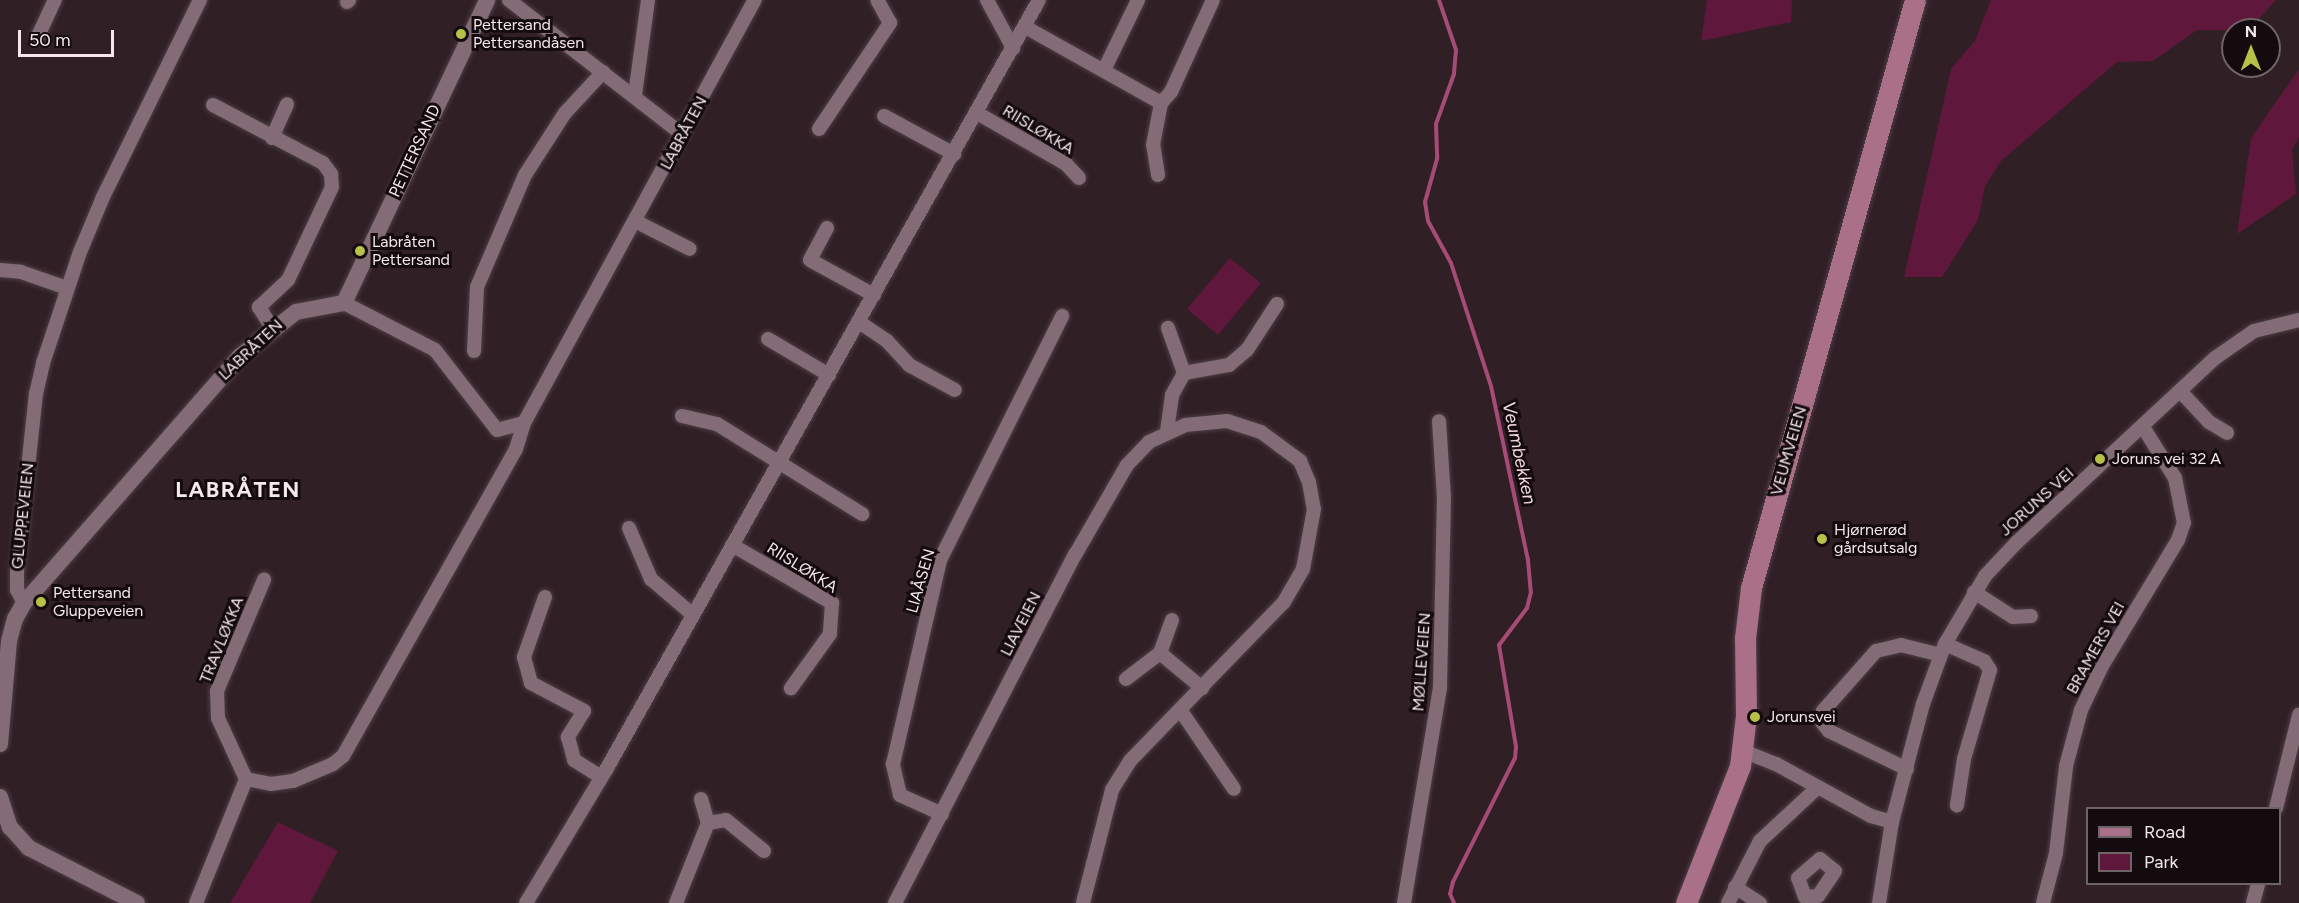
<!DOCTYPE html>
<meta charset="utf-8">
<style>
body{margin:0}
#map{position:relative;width:2299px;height:903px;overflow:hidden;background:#311f26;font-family:Figtree,sans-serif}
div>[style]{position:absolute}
.green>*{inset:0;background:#5f173b}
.stream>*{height:4px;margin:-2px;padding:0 2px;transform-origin:2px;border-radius:2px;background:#a64b75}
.roads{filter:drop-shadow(0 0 2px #4d3e44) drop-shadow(0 0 2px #4d3e44)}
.minor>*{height:14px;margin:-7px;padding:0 7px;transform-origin:7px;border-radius:7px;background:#836c75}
.tertiary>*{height:16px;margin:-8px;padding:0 8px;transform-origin:8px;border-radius:8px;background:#836c75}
.primary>*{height:21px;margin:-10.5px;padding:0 10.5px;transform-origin:10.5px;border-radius:10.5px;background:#a97088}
.dots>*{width:16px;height:16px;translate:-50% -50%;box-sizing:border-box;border:3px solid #140b0f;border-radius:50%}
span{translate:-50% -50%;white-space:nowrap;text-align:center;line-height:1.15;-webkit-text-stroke:6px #140b0f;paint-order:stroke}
.poi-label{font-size:16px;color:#f5e7ec}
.left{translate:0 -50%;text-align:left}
.street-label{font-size:16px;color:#f5e7ec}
.water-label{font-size:18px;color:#f4d9e3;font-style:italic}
.district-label{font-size:22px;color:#f5e7ec;font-weight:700;letter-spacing:1.5px}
.legend{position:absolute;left:2086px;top:807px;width:195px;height:78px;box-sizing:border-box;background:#140b0f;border:2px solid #6e6367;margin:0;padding:8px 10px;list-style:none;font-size:18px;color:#f5e7ec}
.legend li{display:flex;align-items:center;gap:12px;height:30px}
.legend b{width:30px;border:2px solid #6e6367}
.north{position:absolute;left:2221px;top:18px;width:60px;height:60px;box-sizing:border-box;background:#140b0f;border:2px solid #6e6367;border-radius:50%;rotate:0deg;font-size:16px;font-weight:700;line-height:24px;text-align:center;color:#f5e7ec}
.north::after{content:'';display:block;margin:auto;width:21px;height:27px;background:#b7c148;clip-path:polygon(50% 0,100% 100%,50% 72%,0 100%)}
.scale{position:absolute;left:18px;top:30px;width:96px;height:27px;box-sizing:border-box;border:3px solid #f5e7ec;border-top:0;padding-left:8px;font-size:18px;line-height:21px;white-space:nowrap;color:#f5e7ec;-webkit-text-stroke:4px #140b0f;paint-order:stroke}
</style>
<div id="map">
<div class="green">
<div style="clip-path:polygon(1707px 0,1792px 0,1791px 22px,1701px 41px)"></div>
<div style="clip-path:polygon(1991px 0,2276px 0,2249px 30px,2197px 30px,2153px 61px,2117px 62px,2001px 161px,1985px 186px,1978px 220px,1942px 277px,1904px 277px,1951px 69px,1975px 41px)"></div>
<div style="clip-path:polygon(2299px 69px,2299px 137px,2292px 150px,2296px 194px,2237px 234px,2251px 138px)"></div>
<div style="clip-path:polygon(1230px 258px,1261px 283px,1218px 335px,1187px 309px)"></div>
<div style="clip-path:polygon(278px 822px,338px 851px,310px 903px,230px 903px)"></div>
</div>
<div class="stream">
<div style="left:1439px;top:0;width:53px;rotate:71.2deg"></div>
<div style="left:1456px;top:50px;width:24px;rotate:95deg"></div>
<div style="left:1454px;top:74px;width:53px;rotate:109.8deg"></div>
<div style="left:1436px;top:124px;width:35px;rotate:88deg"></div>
<div style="left:1437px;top:159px;width:45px;rotate:105.6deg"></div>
<div style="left:1425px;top:202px;width:19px;rotate:81deg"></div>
<div style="left:1428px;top:221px;width:48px;rotate:61.3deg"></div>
<div style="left:1451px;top:263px;width:129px;rotate:72deg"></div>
<div style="left:1491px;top:386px;width:178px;rotate:78deg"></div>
<div style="left:1528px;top:560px;width:32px;rotate:85deg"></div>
<div style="left:1531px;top:592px;width:16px;rotate:104deg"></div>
<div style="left:1527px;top:608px;width:46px;rotate:127.1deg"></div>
<div style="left:1499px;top:645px;width:103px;rotate:80.5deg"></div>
<div style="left:1516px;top:747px;width:11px;rotate:95deg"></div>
<div style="left:1515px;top:758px;width:139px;rotate:116.6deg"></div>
<div style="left:1453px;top:882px;width:12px;rotate:104deg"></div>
<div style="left:1450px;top:894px;width:10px;rotate:66deg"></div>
</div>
<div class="roads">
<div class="minor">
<div style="left:509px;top:0;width:220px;rotate:37.8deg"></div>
<div style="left:987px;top:0;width:55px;rotate:61.6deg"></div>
<div style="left:347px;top:2px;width:3px;rotate:-45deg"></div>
<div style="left:1027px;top:28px;width:154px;rotate:29.2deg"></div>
<div style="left:38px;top:36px;width:40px;rotate:-65deg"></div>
<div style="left:1104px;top:70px;width:78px;rotate:-64.1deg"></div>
<div style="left:635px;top:95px;width:96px;rotate:-82.2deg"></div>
<div style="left:213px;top:105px;width:124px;rotate:27.8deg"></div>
<div style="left:323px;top:163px;width:14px;rotate:54deg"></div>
<div style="left:331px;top:174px;width:13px;rotate:86deg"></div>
<div style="left:332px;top:187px;width:103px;rotate:115.3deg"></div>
<div style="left:288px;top:280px;width:40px;rotate:137deg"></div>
<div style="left:259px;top:307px;width:25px;rotate:58deg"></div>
<div style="left:977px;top:113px;width:103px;rotate:29.8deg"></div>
<div style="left:1066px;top:164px;width:19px;rotate:47deg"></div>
<div style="left:884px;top:116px;width:80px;rotate:28.5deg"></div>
<div style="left:819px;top:129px;width:128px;rotate:-56.2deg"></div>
<div style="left:890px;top:23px;width:26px;rotate:-119deg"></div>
<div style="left:272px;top:138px;width:37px;rotate:-66deg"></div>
<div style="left:1158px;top:175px;width:30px;rotate:-99deg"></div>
<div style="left:1153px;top:145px;width:43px;rotate:-79.2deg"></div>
<div style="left:1161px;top:103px;width:15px;rotate:-48deg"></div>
<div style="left:1171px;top:92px;width:101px;rotate:-65.5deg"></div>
<div style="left:637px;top:222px;width:59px;rotate:27deg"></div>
<div style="left:827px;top:228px;width:36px;rotate:118deg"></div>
<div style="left:810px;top:260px;width:73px;rotate:28.7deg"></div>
<div style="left:0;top:270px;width:21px;rotate:5deg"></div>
<div style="left:21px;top:272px;width:49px;rotate:19.2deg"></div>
<div style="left:344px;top:303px;width:102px;rotate:27.3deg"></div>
<div style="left:435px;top:350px;width:101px;rotate:52.2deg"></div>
<div style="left:497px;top:430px;width:28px;rotate:-15deg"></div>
<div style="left:859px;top:322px;width:34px;rotate:34deg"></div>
<div style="left:887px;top:341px;width:33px;rotate:47deg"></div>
<div style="left:909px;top:365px;width:52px;rotate:28.5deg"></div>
<div style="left:768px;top:339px;width:71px;rotate:30.5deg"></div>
<div style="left:474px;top:351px;width:64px;rotate:-87.3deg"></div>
<div style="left:477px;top:287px;width:122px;rotate:-66.8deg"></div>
<div style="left:525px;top:175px;width:74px;rotate:-57.2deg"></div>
<div style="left:565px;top:113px;width:56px;rotate:-47.2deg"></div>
<div style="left:1184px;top:373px;width:46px;rotate:-10.1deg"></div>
<div style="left:1229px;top:365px;width:23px;rotate:-40deg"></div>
<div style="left:1247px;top:350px;width:55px;rotate:-56.9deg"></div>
<div style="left:2181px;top:392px;width:41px;rotate:47deg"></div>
<div style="left:2209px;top:422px;width:21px;rotate:31deg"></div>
<div style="left:682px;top:416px;width:36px;rotate:13deg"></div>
<div style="left:717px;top:424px;width:171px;rotate:31.8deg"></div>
<div style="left:1167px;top:431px;width:36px;rotate:-82deg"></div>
<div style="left:1172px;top:395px;width:25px;rotate:-61deg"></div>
<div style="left:1184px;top:373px;width:48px;rotate:-109.6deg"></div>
<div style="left:629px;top:528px;width:56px;rotate:66.7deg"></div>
<div style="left:651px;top:579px;width:55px;rotate:40.6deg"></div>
<div style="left:732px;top:545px;width:116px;rotate:30.1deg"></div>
<div style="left:832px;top:603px;width:31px;rotate:94deg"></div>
<div style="left:830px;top:634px;width:67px;rotate:125.8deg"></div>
<div style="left:1974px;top:592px;width:46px;rotate:32.7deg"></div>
<div style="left:2013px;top:617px;width:18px;rotate:-3deg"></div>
<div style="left:545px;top:597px;width:64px;rotate:109.3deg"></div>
<div style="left:524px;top:657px;width:27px;rotate:75deg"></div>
<div style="left:531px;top:683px;width:60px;rotate:27.8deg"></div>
<div style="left:584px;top:711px;width:31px;rotate:122deg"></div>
<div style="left:568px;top:737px;width:24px;rotate:75deg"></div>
<div style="left:574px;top:760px;width:32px;rotate:32deg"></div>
<div style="left:24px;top:603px;width:15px;rotate:-118deg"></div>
<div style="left:17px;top:590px;width:19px;rotate:-90deg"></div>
<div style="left:17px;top:571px;width:178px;rotate:-83.9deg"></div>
<div style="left:36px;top:394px;width:32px;rotate:-77deg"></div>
<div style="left:43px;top:363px;width:117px;rotate:-71.6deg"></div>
<div style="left:80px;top:252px;width:60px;rotate:-67.3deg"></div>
<div style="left:103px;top:197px;width:220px;rotate:-63.8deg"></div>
<div style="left:1945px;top:644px;width:43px;rotate:23.6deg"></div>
<div style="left:1984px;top:661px;width:11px;rotate:56deg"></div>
<div style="left:1990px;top:670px;width:93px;rotate:106.3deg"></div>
<div style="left:1964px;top:759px;width:47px;rotate:98.7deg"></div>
<div style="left:1160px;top:653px;width:35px;rotate:-70deg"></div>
<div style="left:1126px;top:679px;width:43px;rotate:-37.4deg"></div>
<div style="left:1160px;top:653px;width:55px;rotate:39.8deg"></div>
<div style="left:1181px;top:711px;width:94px;rotate:55.8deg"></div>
<div style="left:1743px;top:751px;width:35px;rotate:22deg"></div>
<div style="left:1776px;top:764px;width:108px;rotate:28.7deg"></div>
<div style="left:1871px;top:816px;width:22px;rotate:16deg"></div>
<div style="left:1892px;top:822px;width:122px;rotate:-75.3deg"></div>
<div style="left:1923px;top:704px;width:64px;rotate:-69.9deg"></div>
<div style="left:1945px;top:644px;width:79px;rotate:-59.5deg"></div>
<div style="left:1985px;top:576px;width:47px;rotate:-46.7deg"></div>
<div style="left:2017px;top:542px;width:270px;rotate:-42.9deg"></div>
<div style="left:2215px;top:358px;width:47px;rotate:-34.7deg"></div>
<div style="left:2254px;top:331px;width:46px;rotate:-13.7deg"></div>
<div style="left:1907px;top:769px;width:87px;rotate:-154deg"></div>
<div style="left:1829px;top:731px;width:11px;rotate:-128deg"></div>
<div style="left:1822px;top:722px;width:11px;rotate:-85deg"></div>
<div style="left:1823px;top:711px;width:80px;rotate:-48.5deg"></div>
<div style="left:1876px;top:651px;width:26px;rotate:-13deg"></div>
<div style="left:1901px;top:645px;width:41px;rotate:14deg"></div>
<div style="left:246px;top:779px;width:25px;rotate:11deg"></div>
<div style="left:271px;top:784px;width:22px;rotate:-8deg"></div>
<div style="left:293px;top:781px;width:43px;rotate:-23deg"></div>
<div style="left:333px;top:764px;width:13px;rotate:-39deg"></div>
<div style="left:343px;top:756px;width:352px;rotate:-60.6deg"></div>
<div style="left:516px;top:449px;width:27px;rotate:-73deg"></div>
<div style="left:524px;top:423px;width:482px;rotate:-61.4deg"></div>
<div style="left:701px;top:799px;width:25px;rotate:74deg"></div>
<div style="left:2276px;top:808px;width:96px;rotate:-76.1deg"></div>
<div style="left:942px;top:814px;width:46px;rotate:-155.7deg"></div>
<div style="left:900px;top:795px;width:32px;rotate:-103deg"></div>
<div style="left:893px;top:764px;width:209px;rotate:-77deg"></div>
<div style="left:940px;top:560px;width:273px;rotate:-63.4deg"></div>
<div style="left:1820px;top:859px;width:19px;rotate:39deg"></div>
<div style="left:1835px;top:871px;width:30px;rotate:124deg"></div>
<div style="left:1818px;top:896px;width:13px;rotate:176deg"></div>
<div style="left:1805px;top:897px;width:20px;rotate:-110deg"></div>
<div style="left:1798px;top:878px;width:29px;rotate:-41deg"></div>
<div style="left:1735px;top:887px;width:30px;rotate:33deg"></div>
<div style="left:196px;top:903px;width:134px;rotate:-68deg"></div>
<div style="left:246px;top:779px;width:67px;rotate:-114.7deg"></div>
<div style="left:218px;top:718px;width:27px;rotate:-92deg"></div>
<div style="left:217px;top:691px;width:121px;rotate:-67.1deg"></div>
<div style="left:526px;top:903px;width:155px;rotate:-59deg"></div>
<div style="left:606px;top:770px;width:883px;rotate:-60.65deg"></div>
<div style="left:676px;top:903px;width:86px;rotate:-68.2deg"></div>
<div style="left:708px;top:823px;width:18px;rotate:-9deg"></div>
<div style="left:726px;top:820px;width:49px;rotate:39.2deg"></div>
<div style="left:895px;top:903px;width:392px;rotate:-62.7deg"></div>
<div style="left:1075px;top:555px;width:104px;rotate:-60deg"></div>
<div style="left:1127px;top:465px;width:32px;rotate:-46deg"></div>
<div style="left:1149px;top:442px;width:40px;rotate:-25deg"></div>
<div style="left:1185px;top:425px;width:42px;rotate:-5.4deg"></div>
<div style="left:1227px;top:421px;width:36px;rotate:18deg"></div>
<div style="left:1261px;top:432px;width:49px;rotate:36.6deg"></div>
<div style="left:1300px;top:461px;width:23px;rotate:67deg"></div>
<div style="left:1309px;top:482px;width:27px;rotate:80deg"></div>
<div style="left:1314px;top:509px;width:61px;rotate:100.4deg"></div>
<div style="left:1303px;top:569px;width:39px;rotate:120deg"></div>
<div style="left:1283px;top:603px;width:220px;rotate:134.1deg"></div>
<div style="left:1130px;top:761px;width:34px;rotate:122deg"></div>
<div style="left:1112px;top:790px;width:117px;rotate:104.4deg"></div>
<div style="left:1404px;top:903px;width:219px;rotate:-80.5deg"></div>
<div style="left:1440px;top:687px;width:189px;rotate:-88.8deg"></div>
<div style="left:1444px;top:498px;width:77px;rotate:-93.7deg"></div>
<div style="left:1728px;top:903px;width:70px;rotate:-62.7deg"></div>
<div style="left:1760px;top:841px;width:78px;rotate:-42.9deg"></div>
<div style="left:1879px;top:903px;width:82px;rotate:-80.9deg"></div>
<div style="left:2043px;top:903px;width:52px;rotate:-75.4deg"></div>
<div style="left:2056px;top:853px;width:88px;rotate:-83.4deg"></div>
<div style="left:2066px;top:766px;width:58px;rotate:-75deg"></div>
<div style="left:2081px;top:710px;width:49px;rotate:-64.5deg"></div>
<div style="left:2102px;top:666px;width:147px;rotate:-58.9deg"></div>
<div style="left:2178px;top:540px;width:18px;rotate:-71deg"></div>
<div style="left:2184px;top:523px;width:46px;rotate:-101.3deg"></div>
<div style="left:2175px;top:478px;width:60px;rotate:-122.1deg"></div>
<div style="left:2253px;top:903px;width:20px;rotate:-75deg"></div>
</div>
<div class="tertiary">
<div style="left:0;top:744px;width:103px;rotate:-85deg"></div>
<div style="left:9px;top:641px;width:23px;rotate:-75deg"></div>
<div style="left:15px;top:619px;width:18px;rotate:-61deg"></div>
<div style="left:24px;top:603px;width:327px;rotate:-48.8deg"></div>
<div style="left:239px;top:357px;width:73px;rotate:-38.3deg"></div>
<div style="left:296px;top:312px;width:49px;rotate:-10.6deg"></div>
<div style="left:344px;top:303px;width:335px;rotate:-64.7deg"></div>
<div style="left:0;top:797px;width:32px;rotate:72deg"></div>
<div style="left:10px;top:827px;width:28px;rotate:48deg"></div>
<div style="left:29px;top:848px;width:121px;rotate:27deg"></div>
</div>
<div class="primary">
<div style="left:1686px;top:903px;width:147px;rotate:-68.5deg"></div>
<div style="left:1740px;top:766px;width:50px;rotate:-83.2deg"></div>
<div style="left:1746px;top:716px;width:78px;rotate:-90.7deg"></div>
<div style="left:1745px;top:638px;width:50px;rotate:-83.2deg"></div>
<div style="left:1751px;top:588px;width:610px;rotate:-74.42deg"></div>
</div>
</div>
<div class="dots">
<div style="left:461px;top:34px;background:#b7c148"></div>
<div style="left:360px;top:251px;background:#b7c148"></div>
<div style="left:2100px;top:459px;background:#b7c148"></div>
<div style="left:1822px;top:539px;background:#b7c148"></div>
<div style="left:41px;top:602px;background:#b7c148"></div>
<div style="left:1755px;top:717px;background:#b7c148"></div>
</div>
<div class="poi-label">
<span class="left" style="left:473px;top:34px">Pettersand<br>Pettersandåsen</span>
<span class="left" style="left:372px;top:251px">Labråten<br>Pettersand</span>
<span class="left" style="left:2112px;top:459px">Joruns vei 32 A</span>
<span class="left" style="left:1834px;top:539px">Hjørnerød<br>gårdsutsalg</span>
<span class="left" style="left:53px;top:602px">Pettersand<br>Gluppeveien</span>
<span class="left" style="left:1767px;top:717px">Jorunsvei</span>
</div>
<div class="street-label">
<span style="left:1038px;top:130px;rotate:31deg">RIISLØKKA</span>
<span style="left:684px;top:133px;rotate:-62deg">LABRÅTEN</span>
<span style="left:415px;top:151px;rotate:-65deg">PETTERSAND</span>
<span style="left:251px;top:350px;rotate:-43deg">LABRÅTEN</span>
<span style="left:1789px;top:451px;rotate:-74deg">VEUMVEIEN</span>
<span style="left:2037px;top:502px;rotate:-42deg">JORUNS VEI</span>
<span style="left:23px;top:516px;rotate:-84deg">GLUPPEVEIEN</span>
<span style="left:802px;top:568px;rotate:32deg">RIISLØKKA</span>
<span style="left:921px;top:581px;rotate:-74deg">LIAÅSEN</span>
<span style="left:1021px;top:624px;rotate:-63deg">LIAVEIEN</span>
<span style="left:222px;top:640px;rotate:-68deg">TRAVLØKKA</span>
<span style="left:2096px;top:648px;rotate:-61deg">BRAMERS VEI</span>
<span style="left:1422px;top:662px;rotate:-86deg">MØLLEVEIEN</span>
</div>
<div class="water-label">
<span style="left:1519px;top:453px;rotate:78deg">Veumbekken</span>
</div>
<div class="district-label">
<span style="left:238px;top:490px">LABRÅTEN</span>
</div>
<ul class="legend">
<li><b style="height:8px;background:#a97088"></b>Road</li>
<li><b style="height:16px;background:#5f173b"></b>Park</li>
</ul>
<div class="north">N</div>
<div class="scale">50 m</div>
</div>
